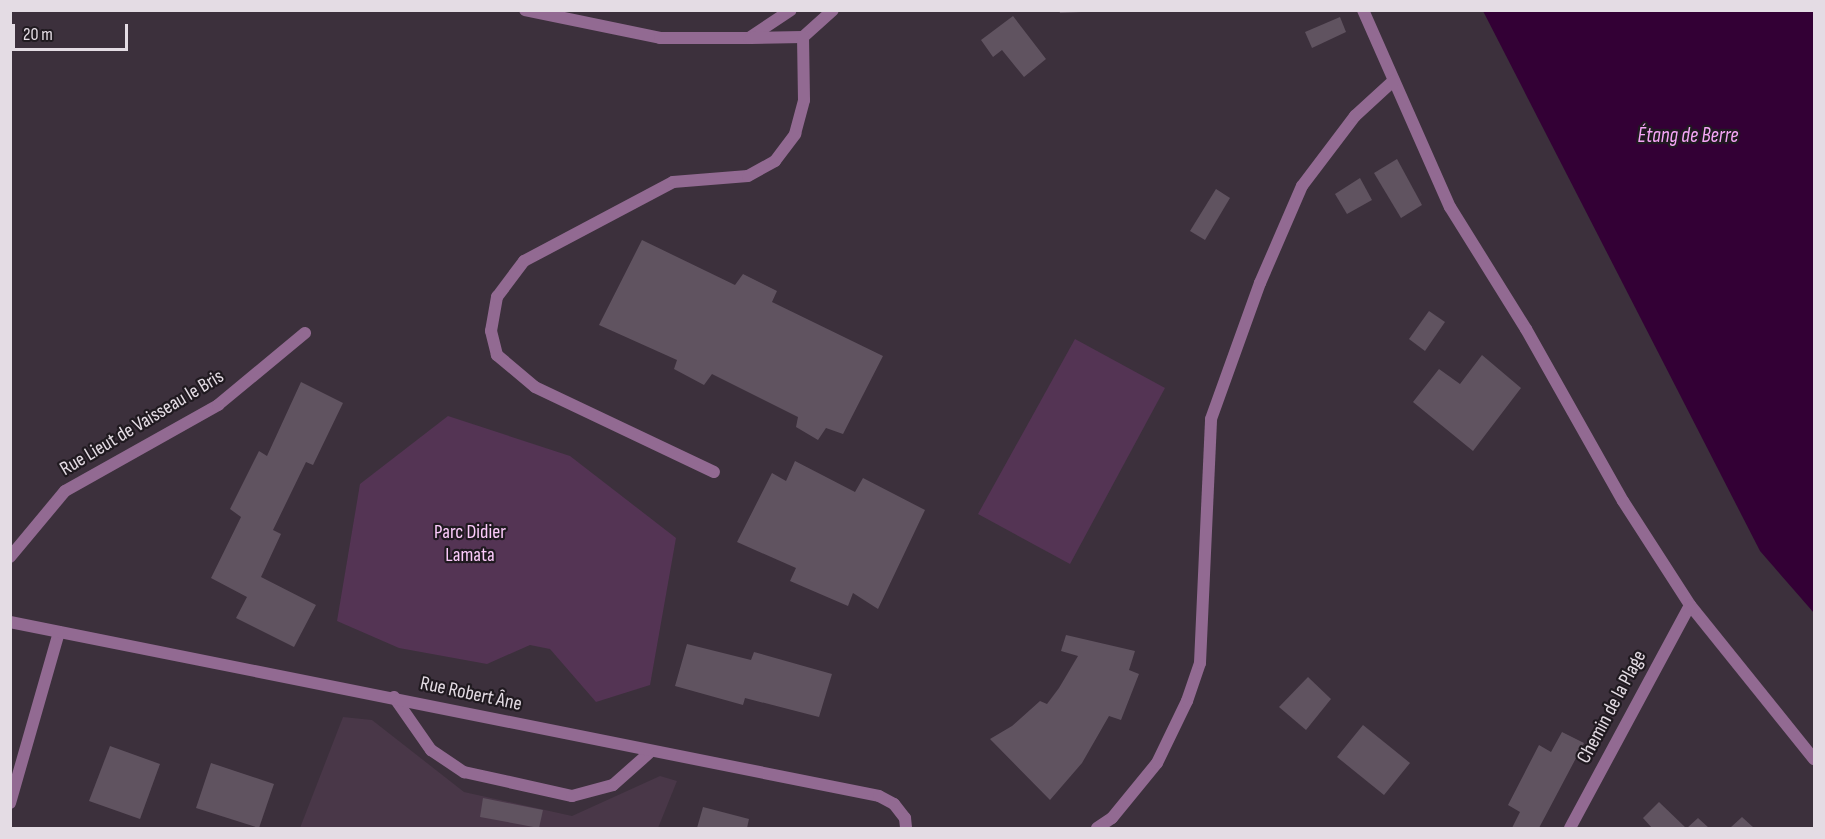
<!DOCTYPE html>
<meta charset="utf-8">
<style>
body{margin:0}
#map{position:relative;width:1825px;height:839px;overflow:hidden;background:#3c303c;font-family:"Sofia Sans Condensed",sans-serif}
div>[style]{position:absolute}
.built>*{inset:0;background:#493748}
.green>*{inset:0;background:#543454}
.water>*{inset:0;background:#330035}
.building>*{inset:0;background:#605360}
.service>*{height:12px;margin:-6px;padding:0 6px;transform-origin:6px;border-radius:6px;background:#926a92}
.minor>*{height:12px;margin:-6px;padding:0 6px;transform-origin:6px;border-radius:6px;background:#926a92}
span{translate:-50% -50%;white-space:nowrap;text-align:center;line-height:1.15;-webkit-text-stroke:4.5px #201a20;paint-order:stroke}
.street-label{font-size:20px;color:#e4dce4}
.park-label{font-size:20px;color:#fccbfb}
.water-label{font-size:21px;color:#f6a6f7;font-style:italic}
.frame{position:absolute;inset:0;border:12px solid #e4dce4;pointer-events:none}
.scale{position:absolute;left:12px;top:24px;width:116px;height:27px;box-sizing:border-box;border:3px solid #e4dce4;border-top:0;padding-left:8px;font-size:18px;line-height:21px;white-space:nowrap;color:#e4dce4;-webkit-text-stroke:4px #201a20;paint-order:stroke}
</style>
<div id="map">
<div class="built">
<div style="clip-path:polygon(343px 717px,372px 720px,464px 792px,572px 816px,660px 776px,677px 781px,658px 828px,300px 828px)"></div>
</div>
<div class="green">
<div style="clip-path:polygon(1075px 339px,1165px 388px,1070px 564px,978px 514px)"></div>
<div style="clip-path:polygon(448px 416px,570px 456px,676px 538px,650px 685px,596px 702px,550px 649px,530px 645px,487px 664px,399px 648px,337px 621px,360px 484px)"></div>
</div>
<div class="water">
<div style="clip-path:polygon(1483px 11px,1814px 11px,1814px 613px,1760px 551px)"></div>
</div>
<div class="building">
<div style="clip-path:polygon(1059px 10px,1082px 10px,1082px 12px,1060px 13px)"></div>
<div style="clip-path:polygon(1013px 16px,1046px 59px,1024px 77px,1002px 50px,993px 57px,981px 40px)"></div>
<div style="clip-path:polygon(1340px 17px,1346px 32px,1312px 48px,1305px 32px)"></div>
<div style="clip-path:polygon(1397px 159px,1422px 205px,1401px 218px,1374px 173px)"></div>
<div style="clip-path:polygon(1360px 178px,1372px 200px,1347px 214px,1335px 194px)"></div>
<div style="clip-path:polygon(1216px 189px,1230px 198px,1205px 240px,1190px 231px)"></div>
<div style="clip-path:polygon(642px 240px,735px 285px,743px 274px,777px 291px,772px 302px,883px 356px,843px 434px,826px 428px,818px 440px,796px 427px,798px 417px,712px 374px,704px 385px,674px 369px,677px 360px,599px 325px)"></div>
<div style="clip-path:polygon(1429px 311px,1445px 322px,1425px 351px,1409px 339px)"></div>
<div style="clip-path:polygon(1482px 355px,1521px 388px,1473px 451px,1413px 402px,1439px 369px,1460px 384px)"></div>
<div style="clip-path:polygon(301px 382px,343px 403px,313px 465px,306px 462px,273px 530px,281px 534px,261px 577px,316px 605px,294px 647px,236px 618px,247px 597px,211px 578px,241px 517px,230px 509px,259px 451px,267px 456px)"></div>
<div style="clip-path:polygon(795px 461px,855px 492px,863px 478px,925px 510px,878px 609px,853px 593px,848px 606px,790px 581px,796px 568px,737px 542px,772px 473px,786px 481px)"></div>
<div style="clip-path:polygon(1066px 635px,1135px 651px,1129px 670px,1139px 674px,1121px 720px,1109px 716px,1082px 763px,1050px 800px,990px 739px,1012px 726px,1040px 701px,1047px 704px,1059px 688px,1078px 656px,1061px 651px)"></div>
<div style="clip-path:polygon(687px 644px,751px 660px,754px 652px,832px 674px,819px 717px,745px 698px,743px 705px,675px 686px)"></div>
<div style="clip-path:polygon(1308px 677px,1331px 699px,1306px 730px,1279px 707px)"></div>
<div style="clip-path:polygon(1363px 725px,1410px 763px,1384px 795px,1337px 757px)"></div>
<div style="clip-path:polygon(1562px 732px,1584px 743px,1539px 828px,1512px 828px,1520px 812px,1508px 805px,1539px 745px,1551px 752px)"></div>
<div style="clip-path:polygon(110px 746px,160px 764px,140px 819px,89px 801px)"></div>
<div style="clip-path:polygon(211px 763px,274px 784px,259px 828px,196px 808px)"></div>
<div style="clip-path:polygon(483px 798px,543px 810px,539px 828px,480px 817px)"></div>
<div style="clip-path:polygon(1659px 802px,1686px 828px,1652px 828px,1643px 818px)"></div>
<div style="clip-path:polygon(703px 807px,749px 819px,747px 828px,697px 828px)"></div>
<div style="clip-path:polygon(1742px 817px,1754px 828px,1730px 828px)"></div>
<div style="clip-path:polygon(1698px 818px,1709px 828px,1687px 828px)"></div>
</div>
<div class="service">
<div style="left:1363px;top:10px;width:215px;rotate:66.2deg"></div>
<div style="left:1450px;top:207px;width:144px;rotate:58.1deg"></div>
<div style="left:1526px;top:329px;width:197px;rotate:60.6deg"></div>
<div style="left:1623px;top:501px;width:124px;rotate:57.2deg"></div>
<div style="left:1690px;top:605px;width:198px;rotate:51.2deg"></div>
<div style="left:394px;top:697px;width:65px;rotate:55.1deg"></div>
<div style="left:431px;top:750px;width:40px;rotate:34deg"></div>
<div style="left:464px;top:772px;width:111px;rotate:12.5deg"></div>
<div style="left:572px;top:796px;width:42px;rotate:-15deg"></div>
<div style="left:613px;top:785px;width:48px;rotate:-41.6deg"></div>
<div style="left:10px;top:803px;width:178px;rotate:-74deg"></div>
</div>
<div class="minor">
<div style="left:525px;top:10px;width:138px;rotate:11.7deg"></div>
<div style="left:660px;top:38px;width:89px"></div>
<div style="left:749px;top:38px;width:50px;rotate:-33.7deg"></div>
<div style="left:751px;top:38px;width:52px;rotate:-1.1deg"></div>
<div style="left:803px;top:37px;width:40px;rotate:-42deg"></div>
<div style="left:714px;top:472px;width:198px;rotate:-154.6deg"></div>
<div style="left:535px;top:387px;width:50px;rotate:-139.9deg"></div>
<div style="left:497px;top:355px;width:25px;rotate:-104deg"></div>
<div style="left:491px;top:331px;width:35px;rotate:-80deg"></div>
<div style="left:497px;top:297px;width:45px;rotate:-53.1deg"></div>
<div style="left:524px;top:261px;width:169px;rotate:-27.9deg"></div>
<div style="left:673px;top:182px;width:75px;rotate:-4.6deg"></div>
<div style="left:748px;top:176px;width:31px;rotate:-29deg"></div>
<div style="left:775px;top:161px;width:34px;rotate:-53deg"></div>
<div style="left:795px;top:134px;width:35px;rotate:-75deg"></div>
<div style="left:804px;top:100px;width:63px;rotate:-90.9deg"></div>
<div style="left:10px;top:557px;width:86px;rotate:-50.2deg"></div>
<div style="left:65px;top:491px;width:176px;rotate:-29.3deg"></div>
<div style="left:218px;top:405px;width:113px;rotate:-39.6deg"></div>
<div style="left:10px;top:622px;width:886px;rotate:11.32deg"></div>
<div style="left:879px;top:796px;width:17px;rotate:28deg"></div>
<div style="left:894px;top:804px;width:18px;rotate:52deg"></div>
<div style="left:905px;top:818px;width:10px;rotate:84deg"></div>
<div style="left:1097px;top:828px;width:18px;rotate:-34deg"></div>
<div style="left:1112px;top:818px;width:71px;rotate:-50.7deg"></div>
<div style="left:1157px;top:763px;width:69px;rotate:-64.2deg"></div>
<div style="left:1187px;top:701px;width:40px;rotate:-71.1deg"></div>
<div style="left:1200px;top:663px;width:244px;rotate:-87.4deg"></div>
<div style="left:1211px;top:419px;width:145px;rotate:-70.2deg"></div>
<div style="left:1260px;top:283px;width:106px;rotate:-66.6deg"></div>
<div style="left:1302px;top:186px;width:88px;rotate:-52.9deg"></div>
<div style="left:1355px;top:116px;width:52px;rotate:-42.6deg"></div>
<div style="left:1570px;top:828px;width:253px;rotate:-61.7deg"></div>
</div>
<div class="street-label">
<span style="left:142px;top:423px;rotate:-31deg">Rue Lieut de Vaisseau le Bris</span>
<span style="left:471px;top:694px;rotate:12deg">Rue Robert Âne</span>
<span style="left:1612px;top:707px;rotate:-62deg">Chemin de la Plage</span>
</div>
<div class="park-label">
<span style="left:470px;top:544px">Parc Didier<br>Lamata</span>
</div>
<div class="water-label">
<span style="left:1688px;top:136px">Étang de Berre</span>
</div>
<div class="frame"></div>
<div class="scale">20 m</div>
</div>
